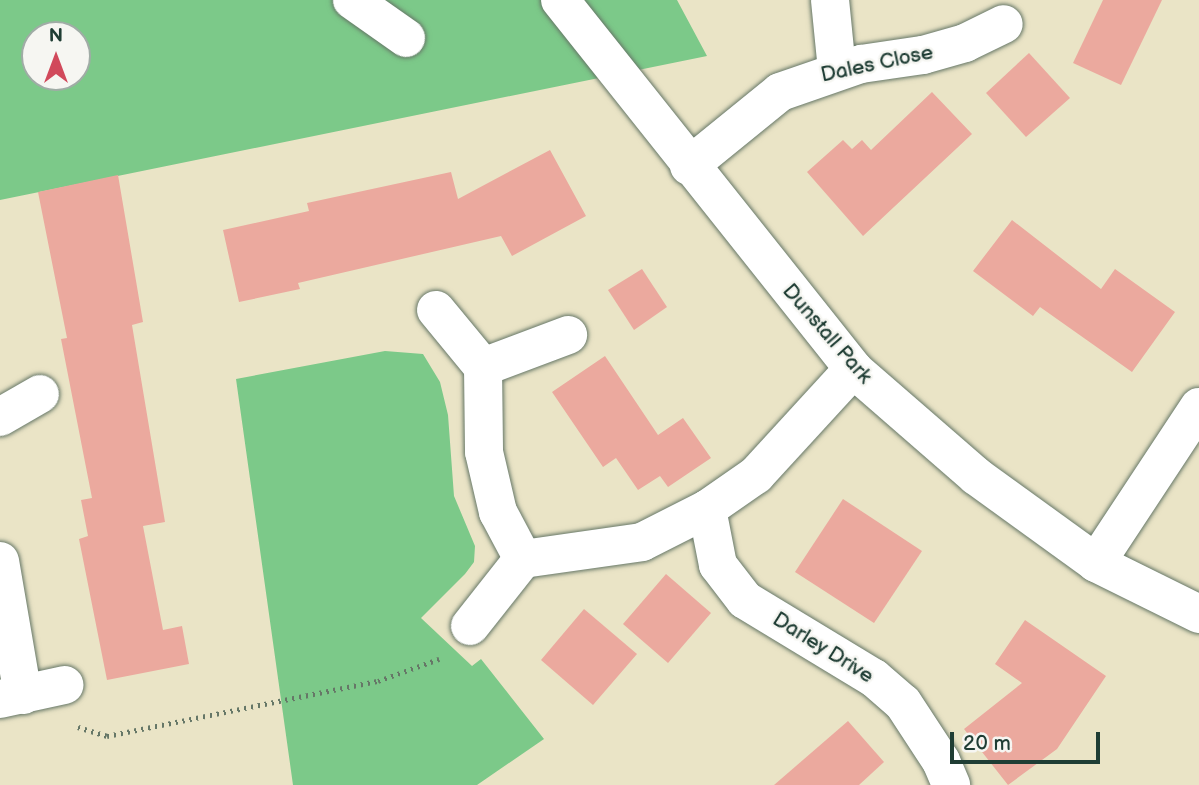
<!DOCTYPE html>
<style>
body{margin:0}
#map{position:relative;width:1199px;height:785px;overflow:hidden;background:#eae4c6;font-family:"Balsamiq Sans",sans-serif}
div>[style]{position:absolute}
.green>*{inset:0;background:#7cc989}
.building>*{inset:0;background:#eba99e}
.path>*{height:4.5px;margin-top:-2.25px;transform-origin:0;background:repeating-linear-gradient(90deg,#667767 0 2px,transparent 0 7px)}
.roads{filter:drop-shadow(0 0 2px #667767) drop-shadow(0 0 2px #667767)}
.minor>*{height:38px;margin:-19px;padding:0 19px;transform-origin:19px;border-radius:19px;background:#fff}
span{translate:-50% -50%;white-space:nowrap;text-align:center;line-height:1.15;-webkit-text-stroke:5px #f6f6f2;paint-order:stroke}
.street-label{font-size:21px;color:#1f3d34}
.north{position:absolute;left:21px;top:21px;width:70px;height:70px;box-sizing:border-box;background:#f6f6f2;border:2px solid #a0aca6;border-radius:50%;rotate:0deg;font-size:19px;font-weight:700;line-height:28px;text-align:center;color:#1f3d34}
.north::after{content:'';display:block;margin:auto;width:24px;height:32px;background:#d1495b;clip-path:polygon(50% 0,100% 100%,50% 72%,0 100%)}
.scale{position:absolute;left:950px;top:732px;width:150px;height:32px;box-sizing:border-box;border:4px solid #1f3d34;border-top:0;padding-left:9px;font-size:21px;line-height:24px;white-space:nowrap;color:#1f3d34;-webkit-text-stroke:5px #f6f6f2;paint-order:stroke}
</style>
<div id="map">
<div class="green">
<div style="clip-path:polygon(evenodd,0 0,677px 0,707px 56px,0 200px,0 0,35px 35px,77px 35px,77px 77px,35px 77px,35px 35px)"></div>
<div style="clip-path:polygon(385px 351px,423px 354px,440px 382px,448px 415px,454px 496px,475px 546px,474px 562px,465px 574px,421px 618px,472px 666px,481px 659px,544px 739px,477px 785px,293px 785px,236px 379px)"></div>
</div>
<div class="building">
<div style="clip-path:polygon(1103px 0,1162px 0,1121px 85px,1073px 63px)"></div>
<div style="clip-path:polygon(1029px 53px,1070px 98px,1026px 137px,986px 93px)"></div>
<div style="clip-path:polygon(932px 92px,972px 134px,863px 236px,807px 172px,843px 140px,852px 149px,862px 140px,871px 150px)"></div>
<div style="clip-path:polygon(550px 150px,586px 216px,512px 256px,501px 236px,298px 283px,300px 289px,239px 302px,223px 230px,309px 211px,307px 203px,451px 172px,458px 199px)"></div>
<div style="clip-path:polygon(118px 175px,143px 322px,132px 325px,165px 522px,143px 526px,163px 630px,182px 626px,189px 664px,107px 680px,79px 539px,88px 536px,81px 500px,92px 498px,61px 339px,67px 338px,38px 192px)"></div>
<div style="clip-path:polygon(1012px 220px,1101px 289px,1115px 269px,1175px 312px,1132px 372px,1040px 307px,1033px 316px,973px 271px)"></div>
<div style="clip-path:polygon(642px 269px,667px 307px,634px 330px,608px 290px)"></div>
<div style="clip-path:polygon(605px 356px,658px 435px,683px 418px,711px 458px,668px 487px,660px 476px,638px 490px,616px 458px,603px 467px,552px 392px)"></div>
<div style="clip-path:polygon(843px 499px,922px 551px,874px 623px,795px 572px)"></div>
<div style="clip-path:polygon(666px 574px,711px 613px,668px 663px,623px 624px)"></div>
<div style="clip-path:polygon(584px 609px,637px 654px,593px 705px,541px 660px)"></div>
<div style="clip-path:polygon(1025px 620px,1106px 676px,1057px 749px,1008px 785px,964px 729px,1022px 683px,995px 664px)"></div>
<div style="clip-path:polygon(848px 721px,884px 762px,859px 785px,774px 785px)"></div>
</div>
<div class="path">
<div style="left:78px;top:727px;width:30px;rotate:17deg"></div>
<div style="left:107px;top:736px;width:277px;rotate:-11.5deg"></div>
<div style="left:378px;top:681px;width:65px;rotate:-19.8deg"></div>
</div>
<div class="roads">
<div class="minor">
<div style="left:352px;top:0;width:66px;rotate:35.1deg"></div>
<div style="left:560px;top:0;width:471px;rotate:51.5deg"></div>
<div style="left:853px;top:369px;width:163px;rotate:41deg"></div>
<div style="left:976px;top:476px;width:148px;rotate:35.9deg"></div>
<div style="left:1096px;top:563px;width:115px;rotate:26.3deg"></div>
<div style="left:830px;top:0;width:70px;rotate:84.3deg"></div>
<div style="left:689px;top:166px;width:117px;rotate:-39.1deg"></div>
<div style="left:780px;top:92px;width:86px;rotate:-19.1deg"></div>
<div style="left:861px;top:64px;width:63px;rotate:-8.3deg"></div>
<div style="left:923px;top:55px;width:44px;rotate:-15.9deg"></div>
<div style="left:965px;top:43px;width:43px;rotate:-26deg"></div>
<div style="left:436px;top:310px;width:74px;rotate:50.5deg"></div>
<div style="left:483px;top:367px;width:85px;rotate:89.3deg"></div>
<div style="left:484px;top:452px;width:62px;rotate:76.9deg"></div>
<div style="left:498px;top:512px;width:53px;rotate:62deg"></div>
<div style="left:523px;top:559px;width:120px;rotate:-8.1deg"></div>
<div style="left:642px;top:542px;width:73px;rotate:-26.9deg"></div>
<div style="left:707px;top:509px;width:60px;rotate:-34.8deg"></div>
<div style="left:756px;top:475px;width:144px;rotate:-47.5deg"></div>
<div style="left:483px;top:367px;width:91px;rotate:-20.6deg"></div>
<div style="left:0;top:417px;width:46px;rotate:-29.9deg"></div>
<div style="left:707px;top:509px;width:57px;rotate:78.9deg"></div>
<div style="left:718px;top:565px;width:44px;rotate:52.4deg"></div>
<div style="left:745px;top:600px;width:151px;rotate:31.2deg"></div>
<div style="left:874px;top:678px;width:38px;rotate:41deg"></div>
<div style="left:903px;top:703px;width:69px;rotate:56.8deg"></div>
<div style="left:941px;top:761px;width:26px;rotate:67deg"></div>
<div style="left:0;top:561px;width:136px;rotate:80.3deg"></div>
<div style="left:1096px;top:563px;width:187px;rotate:-56.6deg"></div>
<div style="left:470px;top:626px;width:85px;rotate:-51.7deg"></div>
<div style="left:0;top:699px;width:66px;rotate:-12.3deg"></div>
</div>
</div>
<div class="street-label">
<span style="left:877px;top:64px;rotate:-12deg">Dales Close</span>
<span style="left:827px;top:334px;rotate:49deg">Dunstall Park</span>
<span style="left:823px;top:648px;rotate:32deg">Darley Drive</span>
</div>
<div class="north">N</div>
<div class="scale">20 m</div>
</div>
